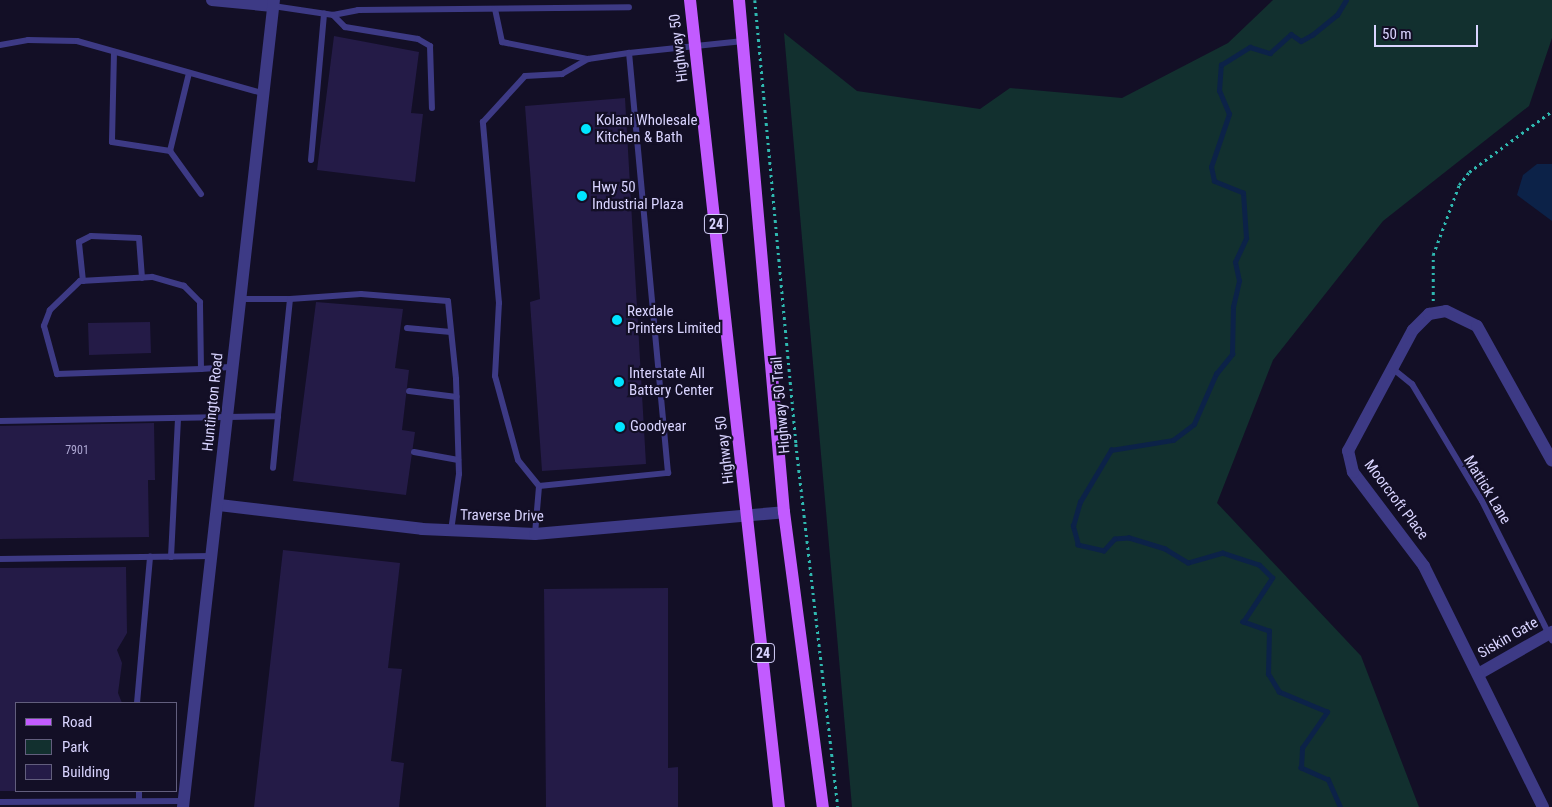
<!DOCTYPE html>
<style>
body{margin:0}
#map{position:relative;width:1552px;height:807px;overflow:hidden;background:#130f26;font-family:"Roboto Condensed",sans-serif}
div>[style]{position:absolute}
.green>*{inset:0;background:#12302f}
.water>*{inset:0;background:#0c2248}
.stream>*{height:4.5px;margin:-2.25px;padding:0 2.25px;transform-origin:2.25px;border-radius:2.25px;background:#0c2248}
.building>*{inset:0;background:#241b47}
.path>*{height:2.5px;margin-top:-1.25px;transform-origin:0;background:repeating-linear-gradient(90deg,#2fb8b0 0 2.5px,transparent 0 6.5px)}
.service>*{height:6px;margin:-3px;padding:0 3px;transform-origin:3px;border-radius:3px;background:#3d3a85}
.minor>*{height:12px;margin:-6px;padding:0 6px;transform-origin:6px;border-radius:6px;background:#3d3a85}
.primary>*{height:12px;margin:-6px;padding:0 6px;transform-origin:6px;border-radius:6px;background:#c25bff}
.dots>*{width:14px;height:14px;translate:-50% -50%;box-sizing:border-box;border:2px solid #130f26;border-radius:50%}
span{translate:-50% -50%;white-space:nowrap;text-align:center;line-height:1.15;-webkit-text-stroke:4.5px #130f26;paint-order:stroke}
.number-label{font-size:12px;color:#aca6d1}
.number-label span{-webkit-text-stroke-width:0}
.shield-label span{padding:1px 4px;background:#130f26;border:1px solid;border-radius:4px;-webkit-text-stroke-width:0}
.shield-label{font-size:14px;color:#d9d4ff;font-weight:700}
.street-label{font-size:15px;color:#d9d4ff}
.poi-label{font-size:15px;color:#d9d4ff}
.left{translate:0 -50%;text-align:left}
.legend{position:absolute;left:15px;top:702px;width:162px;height:90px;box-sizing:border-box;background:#130f26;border:1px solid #625e7d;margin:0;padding:6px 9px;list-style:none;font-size:15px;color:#d9d4ff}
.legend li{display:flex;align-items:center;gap:10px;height:25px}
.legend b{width:25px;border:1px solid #625e7d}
.scale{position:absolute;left:1374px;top:25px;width:104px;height:22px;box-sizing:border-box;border:2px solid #d9d4ff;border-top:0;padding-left:6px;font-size:15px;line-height:18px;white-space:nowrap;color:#d9d4ff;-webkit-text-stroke:4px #130f26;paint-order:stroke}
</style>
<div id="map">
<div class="green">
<div style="clip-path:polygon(1273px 0,1552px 0,1552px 38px,1529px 106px,1383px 221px,1273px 360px,1217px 503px,1361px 656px,1419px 807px,852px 807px,784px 33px,857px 91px,980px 109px,1010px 88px,1122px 98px,1228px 43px)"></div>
</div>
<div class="water">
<div style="clip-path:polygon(1537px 164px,1552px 164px,1552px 221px,1517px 195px,1523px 175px)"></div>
</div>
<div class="stream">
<div style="left:1340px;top:807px;width:30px;rotate:-114deg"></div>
<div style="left:1328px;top:780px;width:30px;rotate:-156deg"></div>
<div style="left:1301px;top:768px;width:20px;rotate:-87deg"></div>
<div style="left:1302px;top:748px;width:44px;rotate:-55.2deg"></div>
<div style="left:1327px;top:712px;width:52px;rotate:-157.4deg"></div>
<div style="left:1279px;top:692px;width:21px;rotate:-121deg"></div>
<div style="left:1268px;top:674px;width:43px;rotate:-88.7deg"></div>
<div style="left:1269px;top:631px;width:28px;rotate:-161deg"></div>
<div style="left:1243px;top:622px;width:53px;rotate:-56.6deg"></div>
<div style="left:1272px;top:578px;width:18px;rotate:-135deg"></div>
<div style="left:1259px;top:565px;width:38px;rotate:-162deg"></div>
<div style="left:1223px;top:553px;width:36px;rotate:164deg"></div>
<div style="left:1188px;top:563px;width:27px;rotate:-149deg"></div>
<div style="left:1165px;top:549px;width:38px;rotate:-163deg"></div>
<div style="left:1129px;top:538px;width:14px;rotate:176deg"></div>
<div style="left:1115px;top:539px;width:16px;rotate:133deg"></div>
<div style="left:1104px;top:551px;width:27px;rotate:-167deg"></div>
<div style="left:1078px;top:545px;width:20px;rotate:-105deg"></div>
<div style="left:1073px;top:526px;width:25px;rotate:-74deg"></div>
<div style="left:1080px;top:502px;width:61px;rotate:-59.2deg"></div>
<div style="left:1111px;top:450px;width:63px;rotate:-9.2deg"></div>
<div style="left:1173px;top:440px;width:26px;rotate:-37deg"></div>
<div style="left:1194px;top:424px;width:55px;rotate:-66.3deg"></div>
<div style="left:1216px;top:374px;width:26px;rotate:-51deg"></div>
<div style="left:1232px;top:354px;width:47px;rotate:-88.8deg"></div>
<div style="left:1233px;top:307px;width:27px;rotate:-77deg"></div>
<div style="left:1239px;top:281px;width:19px;rotate:-102deg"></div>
<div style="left:1235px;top:262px;width:26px;rotate:-65deg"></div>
<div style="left:1246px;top:238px;width:45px;rotate:-93.8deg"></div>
<div style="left:1243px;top:193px;width:31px;rotate:-158deg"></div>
<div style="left:1214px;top:181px;width:14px;rotate:-102deg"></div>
<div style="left:1211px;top:167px;width:56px;rotate:-71.2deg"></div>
<div style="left:1229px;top:114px;width:25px;rotate:-113deg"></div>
<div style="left:1219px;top:91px;width:26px;rotate:-86deg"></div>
<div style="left:1221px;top:65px;width:34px;rotate:-32deg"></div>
<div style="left:1250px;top:47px;width:21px;rotate:17deg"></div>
<div style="left:1270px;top:53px;width:28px;rotate:-42deg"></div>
<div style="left:1291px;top:34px;width:12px;rotate:35deg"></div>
<div style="left:1301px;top:41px;width:13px;rotate:-29deg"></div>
<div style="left:1312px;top:35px;width:32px;rotate:-39deg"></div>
<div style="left:1337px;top:15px;width:17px;rotate:-59deg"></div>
</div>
<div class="building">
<div style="clip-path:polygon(334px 36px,419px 52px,411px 113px,423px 114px,415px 182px,317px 170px)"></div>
<div style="clip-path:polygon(625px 98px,646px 464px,542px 471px,530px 302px,540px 299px,525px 106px)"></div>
<div style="clip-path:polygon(316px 302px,403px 309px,395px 368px,409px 370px,402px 430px,415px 432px,406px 495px,293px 481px)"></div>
<div style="clip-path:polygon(150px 322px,151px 353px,89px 355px,88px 323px)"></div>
<div style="clip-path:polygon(154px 423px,155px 480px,148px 480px,149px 537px,0 539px,0 426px)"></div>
<div style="clip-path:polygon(283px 550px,400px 563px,388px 668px,402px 669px,391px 761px,404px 763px,399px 807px,254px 807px)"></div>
<div style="clip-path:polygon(126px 567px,127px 633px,117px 650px,122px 663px,118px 693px,122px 703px,16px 703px,16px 791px,0 791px,0 568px)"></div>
<div style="clip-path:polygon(668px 588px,668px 768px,678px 767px,678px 807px,546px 807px,544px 589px)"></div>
</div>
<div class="path">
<div style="left:755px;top:0;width:446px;rotate:84.7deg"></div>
<div style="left:796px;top:444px;width:365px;rotate:83.4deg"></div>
<div style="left:1433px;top:301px;width:46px;rotate:-90deg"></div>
<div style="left:1433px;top:255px;width:75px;rotate:-69.6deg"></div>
<div style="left:1459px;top:185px;width:16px;rotate:-52deg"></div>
<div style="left:1469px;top:172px;width:103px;rotate:-36.3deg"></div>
</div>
<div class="service">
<div style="left:273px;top:6px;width:61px;rotate:8.5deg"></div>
<div style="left:333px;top:15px;width:25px;rotate:-11deg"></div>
<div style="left:358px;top:10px;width:271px;rotate:-0.6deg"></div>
<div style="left:495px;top:9px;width:34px;rotate:78deg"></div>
<div style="left:502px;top:42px;width:88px;rotate:11.2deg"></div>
<div style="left:588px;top:59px;width:41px;rotate:-8.3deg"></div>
<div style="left:333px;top:15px;width:17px;rotate:45deg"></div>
<div style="left:345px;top:27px;width:74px;rotate:9.3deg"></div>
<div style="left:418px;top:39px;width:14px;rotate:30deg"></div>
<div style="left:430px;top:46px;width:62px;rotate:88.2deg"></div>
<div style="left:0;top:45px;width:28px;rotate:-10deg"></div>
<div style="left:28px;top:40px;width:49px;rotate:1.2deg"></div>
<div style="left:77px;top:41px;width:192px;rotate:15.7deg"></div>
<div style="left:114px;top:52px;width:90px;rotate:91.3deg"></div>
<div style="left:112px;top:142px;width:59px;rotate:8.8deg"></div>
<div style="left:170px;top:151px;width:80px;rotate:-76.3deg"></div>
<div style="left:170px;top:151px;width:53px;rotate:54.2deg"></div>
<div style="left:311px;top:160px;width:147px;rotate:-84.9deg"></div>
<div style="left:83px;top:281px;width:39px;rotate:-96deg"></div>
<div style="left:79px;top:242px;width:13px;rotate:-27deg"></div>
<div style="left:91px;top:236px;width:48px;rotate:2.4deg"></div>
<div style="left:139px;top:238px;width:40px;rotate:85.7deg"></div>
<div style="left:240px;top:299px;width:50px"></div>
<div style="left:290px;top:299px;width:118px;rotate:95.9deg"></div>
<div style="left:290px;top:299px;width:71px;rotate:-4deg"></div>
<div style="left:361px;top:294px;width:87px;rotate:4.6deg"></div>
<div style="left:448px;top:301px;width:78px;rotate:84.1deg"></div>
<div style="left:456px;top:379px;width:95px;rotate:88.2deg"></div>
<div style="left:459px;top:474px;width:58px;rotate:98deg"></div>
<div style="left:407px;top:328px;width:44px;rotate:5.2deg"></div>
<div style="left:1392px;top:368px;width:26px;rotate:39deg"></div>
<div style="left:1412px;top:384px;width:136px;rotate:59.1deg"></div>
<div style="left:1482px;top:501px;width:156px;rotate:63.3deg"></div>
<div style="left:201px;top:369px;width:67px;rotate:-90.9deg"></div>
<div style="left:200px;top:302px;width:23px;rotate:-135deg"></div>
<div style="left:184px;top:286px;width:33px;rotate:-164deg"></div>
<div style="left:152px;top:277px;width:72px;rotate:176.8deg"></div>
<div style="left:80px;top:281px;width:42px;rotate:136deg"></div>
<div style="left:50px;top:310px;width:17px;rotate:111deg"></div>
<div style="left:44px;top:326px;width:50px;rotate:74.8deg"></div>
<div style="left:57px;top:374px;width:144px;rotate:-2deg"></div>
<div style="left:201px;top:369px;width:32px;rotate:-4deg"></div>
<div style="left:409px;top:391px;width:48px;rotate:7.1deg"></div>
<div style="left:0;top:421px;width:278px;rotate:-1deg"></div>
<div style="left:278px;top:416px;width:52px;rotate:95.5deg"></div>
<div style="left:414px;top:452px;width:45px;rotate:10.3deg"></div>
<div style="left:539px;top:486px;width:33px;rotate:-129deg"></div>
<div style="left:518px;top:460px;width:87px;rotate:-105.3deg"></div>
<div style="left:495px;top:376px;width:73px;rotate:-86.9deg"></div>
<div style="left:499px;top:303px;width:182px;rotate:-95.1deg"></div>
<div style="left:483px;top:122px;width:62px;rotate:-47.6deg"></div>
<div style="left:525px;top:76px;width:37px;rotate:-3deg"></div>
<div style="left:562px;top:74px;width:30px;rotate:-30deg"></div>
<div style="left:535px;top:534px;width:48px;rotate:-85.2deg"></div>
<div style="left:539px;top:486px;width:130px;rotate:-5.8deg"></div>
<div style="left:668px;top:473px;width:422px;rotate:-95.3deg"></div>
<div style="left:629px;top:53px;width:115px;rotate:-6deg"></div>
<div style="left:171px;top:557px;width:139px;rotate:-87.1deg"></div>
<div style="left:0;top:559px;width:213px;rotate:-0.8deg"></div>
<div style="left:137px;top:703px;width:147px;rotate:-84.9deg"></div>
<div style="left:139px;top:791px;width:10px;rotate:90deg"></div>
<div style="left:0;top:802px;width:184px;rotate:-0.3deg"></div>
</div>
<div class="minor">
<div style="left:212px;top:0;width:61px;rotate:5.6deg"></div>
<div style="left:219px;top:505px;width:204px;rotate:6.7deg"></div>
<div style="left:422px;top:529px;width:113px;rotate:2.5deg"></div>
<div style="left:535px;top:534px;width:250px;rotate:-5deg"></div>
<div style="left:1480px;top:673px;width:83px;rotate:-29.7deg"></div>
<div style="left:183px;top:807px;width:812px;rotate:-83.57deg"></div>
<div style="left:1543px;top:807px;width:269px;rotate:-116.3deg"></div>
<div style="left:1424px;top:566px;width:118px;rotate:-127.1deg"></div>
<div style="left:1353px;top:472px;width:22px;rotate:-103deg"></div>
<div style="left:1348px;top:451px;width:137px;rotate:-61.8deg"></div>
<div style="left:1413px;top:330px;width:23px;rotate:-45deg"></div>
<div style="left:1429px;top:314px;width:17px;rotate:-10deg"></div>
<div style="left:1446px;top:311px;width:34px;rotate:26deg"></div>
<div style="left:1477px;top:326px;width:154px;rotate:60.9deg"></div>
</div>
<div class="primary">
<div style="left:690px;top:0;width:812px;rotate:83.71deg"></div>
<div style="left:739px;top:0;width:514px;rotate:84.98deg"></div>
<div style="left:784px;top:512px;width:298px;rotate:82.5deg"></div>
</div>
<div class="dots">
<div style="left:586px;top:129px;background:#00e5ff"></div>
<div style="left:582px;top:196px;background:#00e5ff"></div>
<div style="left:617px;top:320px;background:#00e5ff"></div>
<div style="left:619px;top:382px;background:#00e5ff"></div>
<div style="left:620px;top:427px;background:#00e5ff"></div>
</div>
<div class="number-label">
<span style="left:77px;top:451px">7901</span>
</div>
<div class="shield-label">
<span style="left:716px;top:224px">24</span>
<span style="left:763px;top:653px">24</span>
</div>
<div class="street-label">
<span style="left:679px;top:48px;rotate:-97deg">Highway 50</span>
<span style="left:213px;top:402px;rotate:-84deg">Huntington Road</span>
<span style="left:781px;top:405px;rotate:-95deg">Highway 50 Trail</span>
<span style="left:725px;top:450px;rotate:-97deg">Highway 50</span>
<span style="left:1487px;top:490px;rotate:59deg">Mattick Lane</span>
<span style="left:1396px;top:500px;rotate:53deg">Moorcroft Place</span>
<span style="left:502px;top:516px;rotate:1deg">Traverse Drive</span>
<span style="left:1508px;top:638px;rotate:-30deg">Siskin Gate</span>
</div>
<div class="poi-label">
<span class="left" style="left:596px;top:129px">Kolani Wholesale<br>Kitchen &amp; Bath</span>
<span class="left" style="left:592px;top:196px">Hwy 50<br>Industrial Plaza</span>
<span class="left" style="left:627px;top:320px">Rexdale<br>Printers Limited</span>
<span class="left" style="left:629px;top:382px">Interstate All<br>Battery Center</span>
<span class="left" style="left:630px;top:427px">Goodyear</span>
</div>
<ul class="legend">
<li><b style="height:6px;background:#c25bff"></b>Road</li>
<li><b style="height:14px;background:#12302f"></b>Park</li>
<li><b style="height:14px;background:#241b47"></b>Building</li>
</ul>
<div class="scale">50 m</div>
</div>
